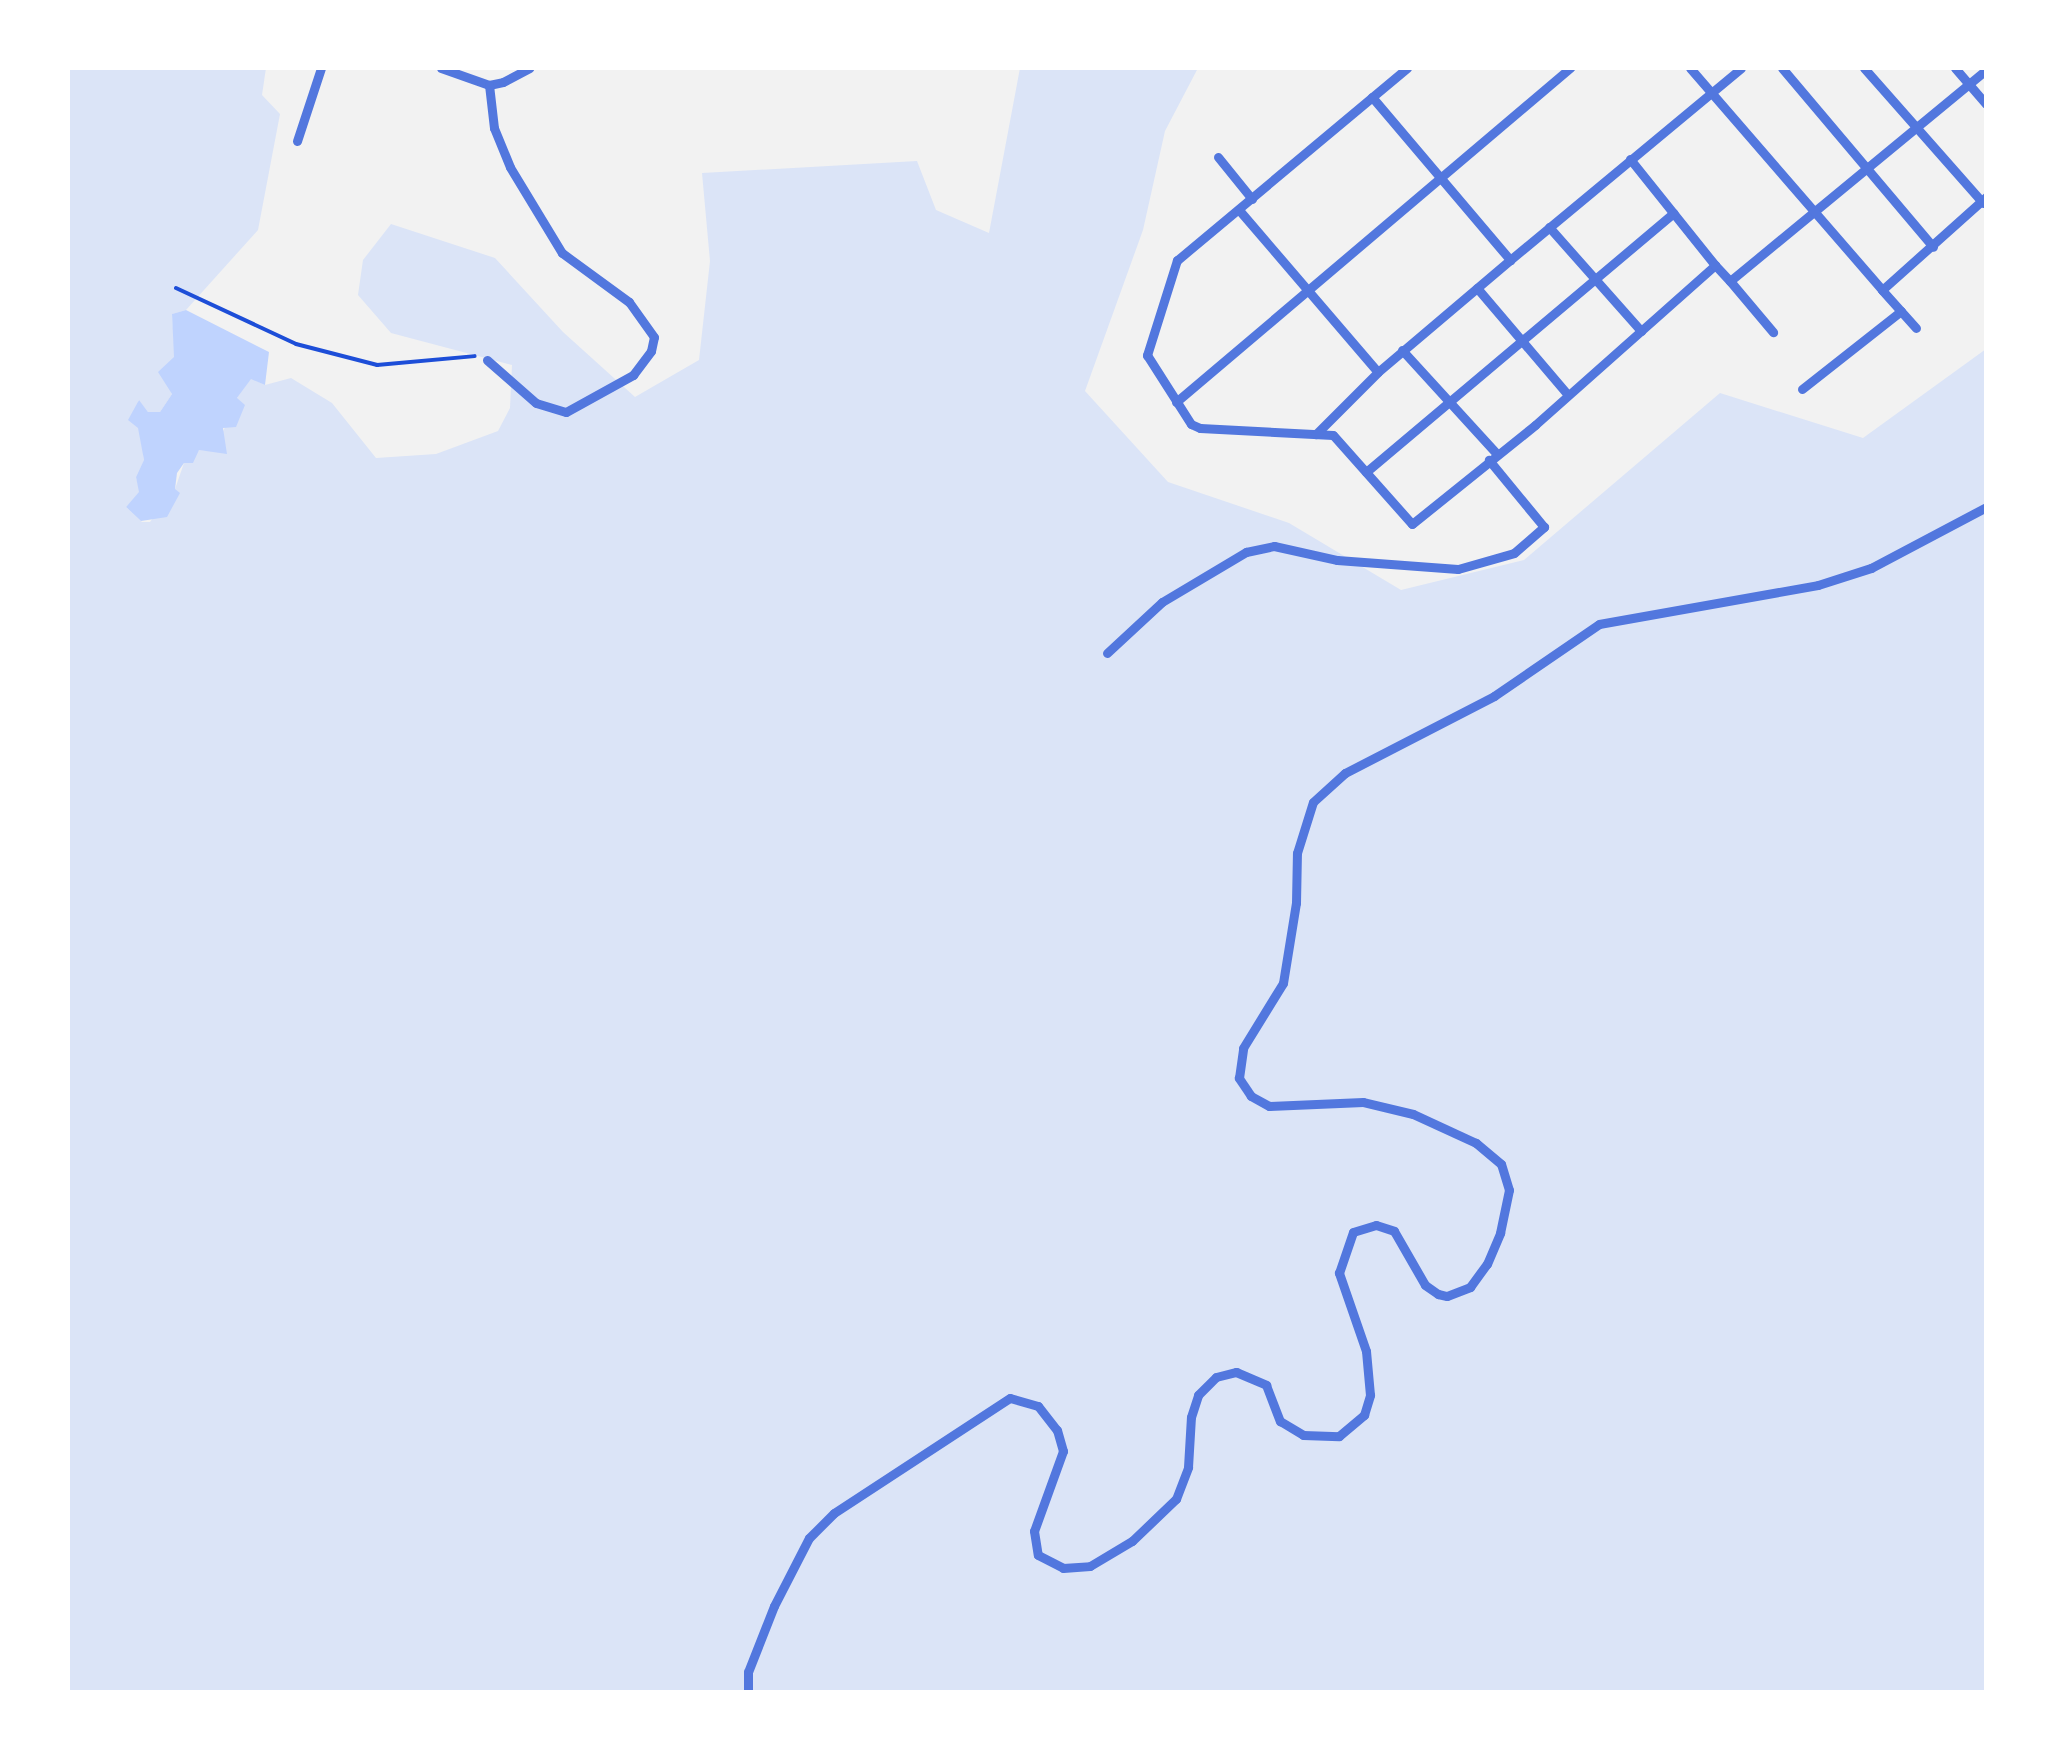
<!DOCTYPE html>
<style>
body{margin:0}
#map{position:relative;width:2054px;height:1760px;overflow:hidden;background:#f2f2f2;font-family:"Work Sans",sans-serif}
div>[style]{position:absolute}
.green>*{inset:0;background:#dbe4f7}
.water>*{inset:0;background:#bfd3fe}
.path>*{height:4px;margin:-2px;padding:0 2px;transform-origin:2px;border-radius:2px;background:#1d4ed8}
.minor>*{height:9px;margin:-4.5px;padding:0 4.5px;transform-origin:4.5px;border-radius:4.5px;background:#5277de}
span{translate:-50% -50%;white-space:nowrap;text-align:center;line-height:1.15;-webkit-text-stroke:10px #fff;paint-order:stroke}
.frame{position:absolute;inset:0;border:70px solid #fff;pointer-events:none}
</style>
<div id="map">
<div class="green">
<div style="clip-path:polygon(68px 68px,266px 68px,262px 95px,280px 114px,258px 230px,186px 310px,172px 314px,175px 357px,167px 381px,172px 394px,160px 412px,148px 412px,138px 400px,144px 461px,136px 477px,140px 492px,126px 507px,142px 522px,150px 522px,175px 489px,184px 463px,199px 450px,215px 451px,237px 398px,251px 378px,265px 385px,291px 378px,332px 403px,376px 458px,436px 454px,498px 431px,510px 408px,512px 365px,391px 333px,358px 295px,363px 260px,391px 224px,495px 258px,563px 332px,635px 397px,699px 360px,710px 261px,702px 173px,917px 161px,936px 210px,989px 233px,1020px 68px,1198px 68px,1165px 131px,1143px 230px,1085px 391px,1168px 482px,1289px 523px,1401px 590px,1524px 560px,1720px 393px,1863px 438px,1986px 349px,1986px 1692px,68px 1692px)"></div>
</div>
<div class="water">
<div style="clip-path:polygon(186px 310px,269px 352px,265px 385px,251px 379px,237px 398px,245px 405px,236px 427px,223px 428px,227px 454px,199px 450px,193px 463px,184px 463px,177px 473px,175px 489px,180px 493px,167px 517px,141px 521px,126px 507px,139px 492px,136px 477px,144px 460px,138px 428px,128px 420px,139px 400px,148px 412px,160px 412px,172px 394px,158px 372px,174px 357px,172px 314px)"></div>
</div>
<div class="path">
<div style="left:176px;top:288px;width:132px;rotate:25deg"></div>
<div style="left:296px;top:344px;width:84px;rotate:14.5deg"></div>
<div style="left:377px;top:365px;width:98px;rotate:-5.2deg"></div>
</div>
<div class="minor">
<div style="left:441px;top:68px;width:51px;rotate:19.5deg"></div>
<div style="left:489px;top:85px;width:14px;rotate:-12deg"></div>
<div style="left:503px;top:82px;width:30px;rotate:-28deg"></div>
<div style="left:1407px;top:68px;width:300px;rotate:140.1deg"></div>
<div style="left:1177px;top:260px;width:100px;rotate:107.5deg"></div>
<div style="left:1147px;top:355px;width:82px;rotate:57.5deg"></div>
<div style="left:1191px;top:424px;width:10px;rotate:24deg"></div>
<div style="left:1200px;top:428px;width:133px;rotate:3deg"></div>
<div style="left:1333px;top:435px;width:119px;rotate:48.4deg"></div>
<div style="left:1412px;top:524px;width:158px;rotate:-38.8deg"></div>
<div style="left:1535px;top:425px;width:241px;rotate:-41.6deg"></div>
<div style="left:1715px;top:265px;width:22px;rotate:47deg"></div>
<div style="left:1730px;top:281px;width:332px;rotate:-39.5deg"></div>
<div style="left:1690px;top:68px;width:294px;rotate:49.1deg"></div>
<div style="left:1882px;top:290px;width:140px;rotate:-41.8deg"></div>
<div style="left:1782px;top:68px;width:234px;rotate:49.8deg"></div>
<div style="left:1864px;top:68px;width:180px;rotate:48.6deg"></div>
<div style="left:1955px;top:68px;width:48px;rotate:49.3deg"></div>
<div style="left:1372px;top:97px;width:214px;rotate:49.7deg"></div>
<div style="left:1510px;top:260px;width:173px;rotate:139.7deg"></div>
<div style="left:297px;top:141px;width:77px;rotate:-71.8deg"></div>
<div style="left:1218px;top:157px;width:54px;rotate:51deg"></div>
<div style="left:1630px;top:159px;width:136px;rotate:51.3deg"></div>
<div style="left:1239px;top:210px;width:213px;rotate:49.4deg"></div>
<div style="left:1378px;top:372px;width:88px;rotate:135deg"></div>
<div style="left:1549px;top:227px;width:139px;rotate:48.5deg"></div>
<div style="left:1510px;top:260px;width:300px;rotate:-39.7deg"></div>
<div style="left:1730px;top:281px;width:67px;rotate:49.9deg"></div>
<div style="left:1477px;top:288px;width:140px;rotate:49.6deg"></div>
<div style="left:1882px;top:290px;width:51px;rotate:48.2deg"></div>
<div style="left:1402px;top:350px;width:141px;rotate:47.6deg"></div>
<div style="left:487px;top:360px;width:65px;rotate:41.3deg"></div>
<div style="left:536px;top:403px;width:31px;rotate:17deg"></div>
<div style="left:566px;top:412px;width:77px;rotate:-28.9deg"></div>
<div style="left:633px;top:375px;width:30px;rotate:-53deg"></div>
<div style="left:651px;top:351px;width:14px;rotate:-78deg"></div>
<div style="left:654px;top:337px;width:43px;rotate:-125.5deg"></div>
<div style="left:629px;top:302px;width:83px;rotate:-143.8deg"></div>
<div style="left:562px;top:253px;width:100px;rotate:-121.2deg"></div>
<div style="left:510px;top:167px;width:42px;rotate:-112.3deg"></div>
<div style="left:494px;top:128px;width:43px;rotate:-96.6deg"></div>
<div style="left:1802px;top:389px;width:126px;rotate:-38.2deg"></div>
<div style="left:1176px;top:402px;width:517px;rotate:-40.29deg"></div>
<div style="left:1366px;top:472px;width:402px;rotate:-40.1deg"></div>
<div style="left:1107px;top:653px;width:75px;rotate:-42.8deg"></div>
<div style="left:1162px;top:602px;width:98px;rotate:-30.8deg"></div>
<div style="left:1246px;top:552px;width:29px;rotate:-12deg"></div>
<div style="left:1274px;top:546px;width:65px;rotate:12.5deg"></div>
<div style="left:1337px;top:560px;width:121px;rotate:4.3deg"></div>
<div style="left:1458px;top:569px;width:58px;rotate:-15.9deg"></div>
<div style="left:1514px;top:553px;width:40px;rotate:-41deg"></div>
<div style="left:1544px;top:527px;width:87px;rotate:-129.4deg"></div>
<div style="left:748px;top:1692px;width:20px;rotate:-90deg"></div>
<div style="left:748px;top:1672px;width:71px;rotate:-68.5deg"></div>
<div style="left:774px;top:1606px;width:76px;rotate:-62.8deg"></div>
<div style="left:809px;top:1538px;width:35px;rotate:-45deg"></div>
<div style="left:834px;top:1513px;width:210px;rotate:-33.2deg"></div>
<div style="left:1010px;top:1398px;width:29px;rotate:16deg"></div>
<div style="left:1038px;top:1406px;width:31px;rotate:52deg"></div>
<div style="left:1057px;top:1430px;width:22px;rotate:74deg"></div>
<div style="left:1063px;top:1451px;width:85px;rotate:109.9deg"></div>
<div style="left:1034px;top:1531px;width:24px;rotate:81deg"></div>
<div style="left:1038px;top:1555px;width:28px;rotate:27deg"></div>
<div style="left:1063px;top:1568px;width:27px;rotate:-4deg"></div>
<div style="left:1090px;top:1566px;width:49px;rotate:-30.8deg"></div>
<div style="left:1132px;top:1541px;width:61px;rotate:-43.7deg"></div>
<div style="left:1176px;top:1499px;width:34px;rotate:-69deg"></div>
<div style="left:1188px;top:1467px;width:50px;rotate:-86.6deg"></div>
<div style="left:1191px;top:1417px;width:23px;rotate:-72deg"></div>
<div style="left:1198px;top:1395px;width:25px;rotate:-45deg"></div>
<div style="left:1216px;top:1377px;width:21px;rotate:-14deg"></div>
<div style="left:1236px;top:1372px;width:33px;rotate:23deg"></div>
<div style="left:1266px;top:1385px;width:39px;rotate:69deg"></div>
<div style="left:1280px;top:1421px;width:27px;rotate:31deg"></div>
<div style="left:1303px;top:1435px;width:36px;rotate:2deg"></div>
<div style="left:1339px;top:1436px;width:33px;rotate:-40deg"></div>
<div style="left:1364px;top:1415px;width:21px;rotate:-73deg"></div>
<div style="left:1370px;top:1395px;width:44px;rotate:-95.2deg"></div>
<div style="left:1366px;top:1351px;width:83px;rotate:-109.1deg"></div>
<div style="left:1339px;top:1273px;width:43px;rotate:-71.1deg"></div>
<div style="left:1353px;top:1232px;width:24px;rotate:-17deg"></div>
<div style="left:1376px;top:1225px;width:19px;rotate:18deg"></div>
<div style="left:1394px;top:1231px;width:62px;rotate:60.1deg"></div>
<div style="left:1425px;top:1285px;width:16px;rotate:35deg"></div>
<div style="left:1438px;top:1294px;width:9px;rotate:13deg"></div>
<div style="left:1447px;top:1296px;width:25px;rotate:-21deg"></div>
<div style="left:1470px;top:1287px;width:29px;rotate:-54deg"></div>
<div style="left:1487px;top:1264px;width:34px;rotate:-67deg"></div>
<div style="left:1500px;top:1233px;width:44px;rotate:-78.2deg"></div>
<div style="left:1509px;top:1190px;width:27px;rotate:-107deg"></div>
<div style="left:1501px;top:1164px;width:33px;rotate:-140deg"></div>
<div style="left:1476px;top:1143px;width:69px;rotate:-155.3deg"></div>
<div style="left:1413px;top:1114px;width:51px;rotate:-166.5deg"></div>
<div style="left:1363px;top:1102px;width:94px;rotate:177.6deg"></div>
<div style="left:1269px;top:1106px;width:21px;rotate:-151deg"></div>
<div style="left:1251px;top:1096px;width:22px;rotate:-124deg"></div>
<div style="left:1239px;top:1078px;width:30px;rotate:-82deg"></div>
<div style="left:1243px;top:1048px;width:76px;rotate:-58.4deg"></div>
<div style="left:1283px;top:983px;width:81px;rotate:-80.8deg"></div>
<div style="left:1296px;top:903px;width:50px;rotate:-88.9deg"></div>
<div style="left:1297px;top:853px;width:53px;rotate:-72.6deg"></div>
<div style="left:1313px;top:802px;width:43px;rotate:-42.2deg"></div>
<div style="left:1345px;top:773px;width:168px;rotate:-27.3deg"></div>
<div style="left:1494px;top:696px;width:127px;rotate:-34.4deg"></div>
<div style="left:1599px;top:624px;width:222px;rotate:-10.1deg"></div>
<div style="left:1818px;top:585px;width:56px;rotate:-17.8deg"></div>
<div style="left:1871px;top:568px;width:130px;rotate:-27.9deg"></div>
</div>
<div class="frame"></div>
</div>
